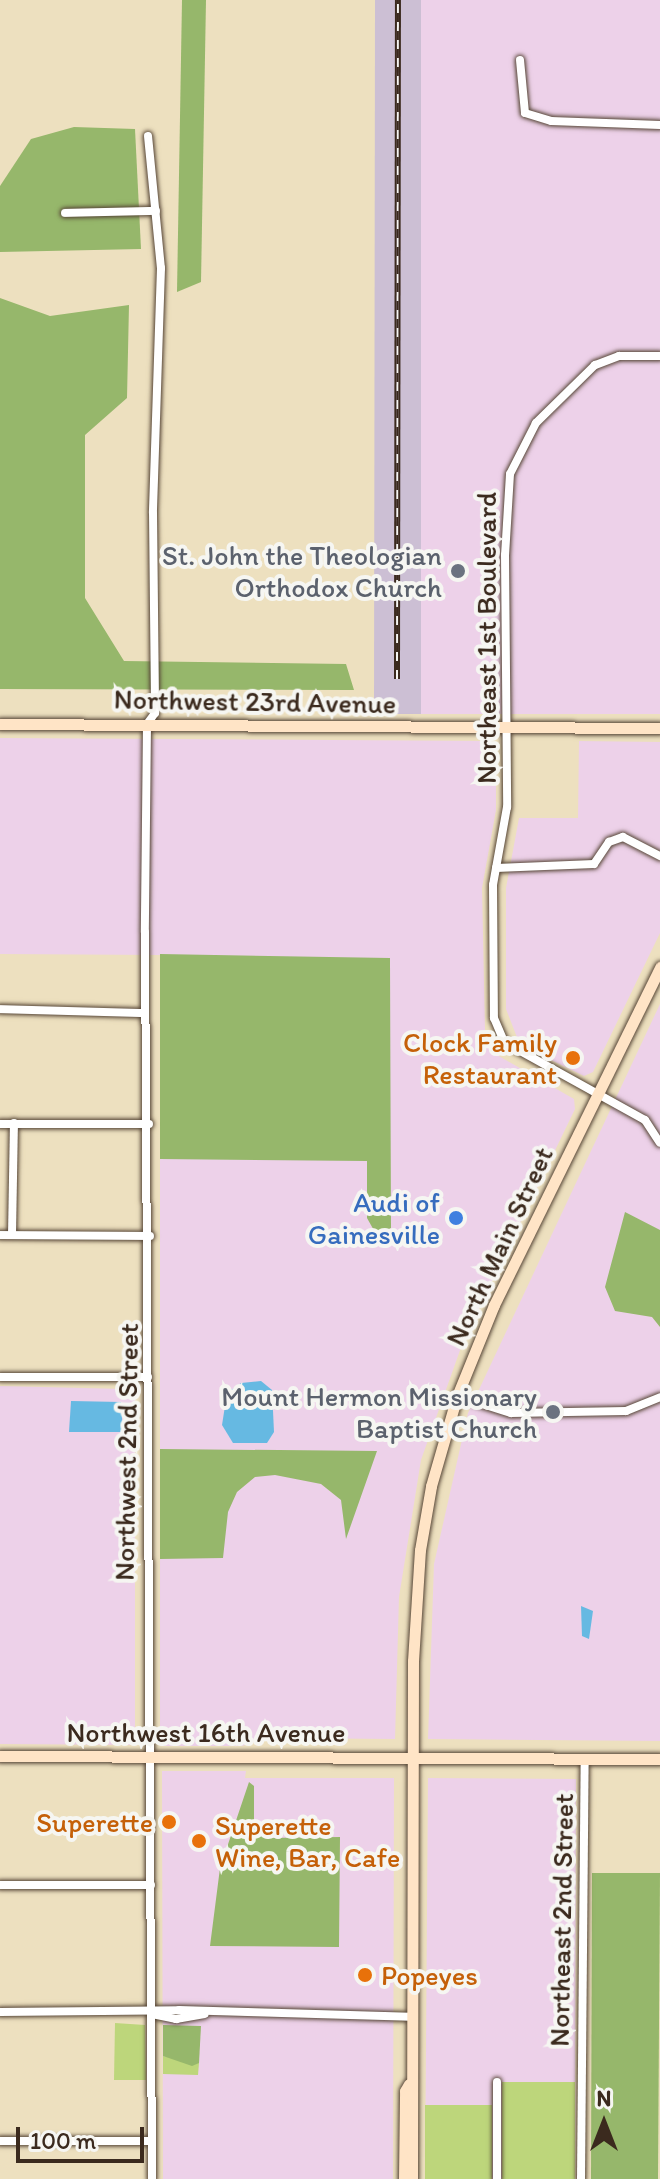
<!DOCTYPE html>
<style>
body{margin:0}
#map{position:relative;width:660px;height:2179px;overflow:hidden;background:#ede0bf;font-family:Itim,sans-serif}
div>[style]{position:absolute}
.built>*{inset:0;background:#edd1e9}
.industrial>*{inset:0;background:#ccbfd4}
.green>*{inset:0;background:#bdd67b}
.forest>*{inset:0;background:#96b76b}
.water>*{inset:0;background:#66b9e2}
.roads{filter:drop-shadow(0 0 2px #564536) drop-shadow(0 0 2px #564536)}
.street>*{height:8px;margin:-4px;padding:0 4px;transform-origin:4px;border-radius:4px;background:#fff}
.secondary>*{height:11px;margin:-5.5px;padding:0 5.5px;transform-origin:5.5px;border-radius:5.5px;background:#ffe4c6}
.rail>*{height:6px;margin-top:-3px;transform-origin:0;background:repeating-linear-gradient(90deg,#f6f6f2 0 9px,#3b2a1e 0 18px);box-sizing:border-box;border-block:2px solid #3b2a1e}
.dots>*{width:22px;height:22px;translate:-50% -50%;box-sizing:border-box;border:4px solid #f6f6f2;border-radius:50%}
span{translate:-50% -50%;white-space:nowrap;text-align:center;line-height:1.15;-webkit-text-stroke:8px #f6f6f2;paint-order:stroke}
.worship-label{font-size:28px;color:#5b616d}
.right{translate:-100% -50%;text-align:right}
.street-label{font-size:28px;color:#3b2a1e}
.food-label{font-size:28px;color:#c56008}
.left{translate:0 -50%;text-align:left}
.shop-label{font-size:28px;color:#366cbe}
.north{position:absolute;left:564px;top:2083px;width:80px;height:80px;-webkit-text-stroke:6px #f6f6f2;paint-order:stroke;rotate:0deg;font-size:22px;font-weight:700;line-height:32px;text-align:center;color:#3b2a1e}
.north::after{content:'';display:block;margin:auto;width:28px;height:36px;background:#3b2a1e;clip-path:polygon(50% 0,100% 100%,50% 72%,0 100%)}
.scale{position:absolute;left:16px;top:2127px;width:128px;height:36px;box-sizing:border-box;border:4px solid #3b2a1e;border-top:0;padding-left:10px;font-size:24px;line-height:28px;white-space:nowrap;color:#3b2a1e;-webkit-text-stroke:6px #f6f6f2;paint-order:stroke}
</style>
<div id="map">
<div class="built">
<div style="clip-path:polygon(421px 0,660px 0,660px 714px,421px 714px)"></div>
<div style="clip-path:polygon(0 738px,488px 741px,496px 747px,496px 810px,482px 888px,485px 1030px,497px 1055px,574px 1099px,575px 1109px,464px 1339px,421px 1460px,399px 1597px,395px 1739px,266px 1738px,242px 1746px,160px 1746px,160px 955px,0 954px)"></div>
<div style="clip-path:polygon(579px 741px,660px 742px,660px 933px,593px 1072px,584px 1076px,520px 1045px,506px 1009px,506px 888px,519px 818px,578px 818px)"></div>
<div style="clip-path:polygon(660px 1004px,660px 1741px,428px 1739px,434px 1564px,468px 1413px)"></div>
<div style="clip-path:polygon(0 1386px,126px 1389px,135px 1396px,135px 1745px,0 1744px)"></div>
<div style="clip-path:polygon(162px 1771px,246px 1771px,245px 1778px,394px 1778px,393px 2179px,163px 2179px)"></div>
<div style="clip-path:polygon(428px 1778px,576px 1779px,575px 2179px,425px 2179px)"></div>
</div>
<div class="industrial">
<div style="clip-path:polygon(375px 0,421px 0,421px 714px,374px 714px)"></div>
</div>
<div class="green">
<div style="clip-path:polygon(115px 2023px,145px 2025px,146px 2080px,114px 2080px)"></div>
<div style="clip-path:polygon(163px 2056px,199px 2063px,198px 2075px,163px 2074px)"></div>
<div style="clip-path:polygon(502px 2082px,575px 2082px,575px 2179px,502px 2179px)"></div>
<div style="clip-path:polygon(425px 2105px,492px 2105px,492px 2179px,425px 2179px)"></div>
</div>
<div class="forest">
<div style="clip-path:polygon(182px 0,206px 0,201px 282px,177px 292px)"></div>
<div style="clip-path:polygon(74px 127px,135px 129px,141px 249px,0 252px,0 186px,31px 139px)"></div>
<div style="clip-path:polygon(0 298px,50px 316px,129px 305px,127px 398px,85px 435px,85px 598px,124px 661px,346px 664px,354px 690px,0 689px)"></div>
<div style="clip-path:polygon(160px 954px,390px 958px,391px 1228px,376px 1234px,367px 1218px,367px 1161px,160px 1159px)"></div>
<div style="clip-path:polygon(625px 1212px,660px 1230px,660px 1327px,652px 1317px,615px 1311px,605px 1287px)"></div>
<div style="clip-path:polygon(160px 1449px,377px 1451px,346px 1539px,341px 1500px,321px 1484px,275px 1475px,255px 1477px,237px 1492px,228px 1512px,223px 1558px,160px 1559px)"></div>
<div style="clip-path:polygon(249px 1782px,254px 1786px,254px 1823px,265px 1838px,340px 1837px,339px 1947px,210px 1946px,220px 1868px)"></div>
<div style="clip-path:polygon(592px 1873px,660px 1873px,658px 2179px,591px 2179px)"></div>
<div style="clip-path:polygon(163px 2025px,201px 2026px,199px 2063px,192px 2066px,163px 2056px)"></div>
</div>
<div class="water">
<div style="clip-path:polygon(261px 1381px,272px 1390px,274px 1432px,267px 1443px,233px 1443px,222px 1425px,227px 1393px,241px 1383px)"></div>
<div style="clip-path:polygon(71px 1401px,121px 1402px,123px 1432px,69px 1432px)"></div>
<div style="clip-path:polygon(581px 1606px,593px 1611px,589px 1639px,582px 1636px)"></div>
</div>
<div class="roads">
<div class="street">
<div style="left:520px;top:60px;width:53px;rotate:84.6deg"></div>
<div style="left:525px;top:113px;width:27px;rotate:17deg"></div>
<div style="left:551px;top:121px;width:109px;rotate:2.1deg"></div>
<div style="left:148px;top:136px;width:133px;rotate:84.4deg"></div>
<div style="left:161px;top:268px;width:245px;rotate:91.9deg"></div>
<div style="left:153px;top:513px;width:200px;rotate:89.4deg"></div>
<div style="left:155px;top:713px;width:14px;rotate:126deg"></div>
<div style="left:147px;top:724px;width:208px;rotate:90.6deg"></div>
<div style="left:145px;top:932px;width:1247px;rotate:89.68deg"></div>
<div style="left:65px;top:213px;width:91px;rotate:-1.3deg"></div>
<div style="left:660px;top:356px;width:41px;rotate:180deg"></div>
<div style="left:619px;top:356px;width:26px;rotate:159deg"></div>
<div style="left:595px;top:365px;width:83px;rotate:135.5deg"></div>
<div style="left:536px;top:423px;width:57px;rotate:117deg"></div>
<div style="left:510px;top:474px;width:81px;rotate:93.5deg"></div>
<div style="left:505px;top:555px;width:252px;rotate:89.5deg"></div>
<div style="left:507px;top:807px;width:79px;rotate:100.2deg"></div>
<div style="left:493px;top:885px;width:133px;rotate:89.6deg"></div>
<div style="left:494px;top:1018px;width:26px;rotate:67deg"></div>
<div style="left:504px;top:1042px;width:161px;rotate:29deg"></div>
<div style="left:645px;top:1120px;width:27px;rotate:57deg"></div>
<div style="left:496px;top:868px;width:98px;rotate:-2.3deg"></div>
<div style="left:594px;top:864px;width:27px;rotate:-56deg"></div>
<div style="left:609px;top:842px;width:15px;rotate:-20deg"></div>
<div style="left:623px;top:837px;width:42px;rotate:27.2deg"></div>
<div style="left:0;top:1009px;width:145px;rotate:1.6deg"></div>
<div style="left:0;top:1124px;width:149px"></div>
<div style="left:0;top:1235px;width:150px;rotate:0.4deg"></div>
<div style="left:12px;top:1235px;width:112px;rotate:-89deg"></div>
<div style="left:0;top:1377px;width:148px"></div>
<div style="left:457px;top:1396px;width:57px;rotate:17.5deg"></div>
<div style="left:511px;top:1413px;width:115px;rotate:-1deg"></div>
<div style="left:626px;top:1411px;width:37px;rotate:-22deg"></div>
<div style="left:0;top:1885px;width:151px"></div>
<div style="left:0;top:2012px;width:179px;rotate:-0.6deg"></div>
<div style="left:179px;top:2010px;width:231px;rotate:1.7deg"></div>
<div style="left:152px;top:2014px;width:25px;rotate:12deg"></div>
<div style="left:176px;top:2019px;width:29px;rotate:-10deg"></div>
<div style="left:0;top:2141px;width:152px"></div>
<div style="left:497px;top:2179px;width:97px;rotate:-90deg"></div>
<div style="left:581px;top:2179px;width:421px;rotate:-89.5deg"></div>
</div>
<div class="secondary">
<div style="left:0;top:724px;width:660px;rotate:0.35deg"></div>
<div style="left:0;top:1756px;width:660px;rotate:0.26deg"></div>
<div style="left:404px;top:2179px;width:88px;rotate:-89.3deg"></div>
<div style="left:405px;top:2091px;width:8px;rotate:-60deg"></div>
<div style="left:412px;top:2179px;width:518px;rotate:-89.89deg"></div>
<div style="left:413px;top:1661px;width:111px;rotate:-86.4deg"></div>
<div style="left:420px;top:1550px;width:65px;rotate:-80.2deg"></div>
<div style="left:431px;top:1486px;width:94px;rotate:-73.9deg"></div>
<div style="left:457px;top:1396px;width:98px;rotate:-67.9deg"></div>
<div style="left:494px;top:1305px;width:377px;rotate:-63.8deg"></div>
</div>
</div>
<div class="rail">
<div style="left:397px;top:679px;width:679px;rotate:-89.92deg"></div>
</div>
<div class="dots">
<div style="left:458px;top:571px;background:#6b7280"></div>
<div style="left:573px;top:1058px;background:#e8710a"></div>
<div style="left:456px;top:1218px;background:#3f7fe0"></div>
<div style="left:553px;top:1412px;background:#6b7280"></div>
<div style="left:169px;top:1822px;background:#e8710a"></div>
<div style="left:199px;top:1841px;background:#e8710a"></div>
<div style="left:365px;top:1975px;background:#e8710a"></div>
</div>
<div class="worship-label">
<span class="right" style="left:442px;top:571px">St. John the Theologian<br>Orthodox Church</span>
<span class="right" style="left:537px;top:1412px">Mount Hermon Missionary<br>Baptist Church</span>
</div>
<div class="street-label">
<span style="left:486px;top:638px;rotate:-90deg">Northeast 1st Boulevard</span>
<span style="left:255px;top:701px;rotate:1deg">Northwest 23rd Avenue</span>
<span style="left:499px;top:1246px;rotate:-65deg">North Main Street</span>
<span style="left:126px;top:1452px;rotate:-89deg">Northwest 2nd Street</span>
<span style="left:206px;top:1732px">Northwest 16th Avenue</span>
<span style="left:561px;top:1920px;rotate:-89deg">Northeast 2nd Street</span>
</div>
<div class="food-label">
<span class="right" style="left:557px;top:1058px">Clock Family<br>Restaurant</span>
<span class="right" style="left:153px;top:1822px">Superette</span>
<span class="left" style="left:215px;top:1841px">Superette<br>Wine, Bar, Cafe</span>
<span class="left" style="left:381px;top:1975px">Popeyes</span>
</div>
<div class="shop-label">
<span class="right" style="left:440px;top:1218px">Audi of<br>Gainesville</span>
</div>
<div class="north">N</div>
<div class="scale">100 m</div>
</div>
